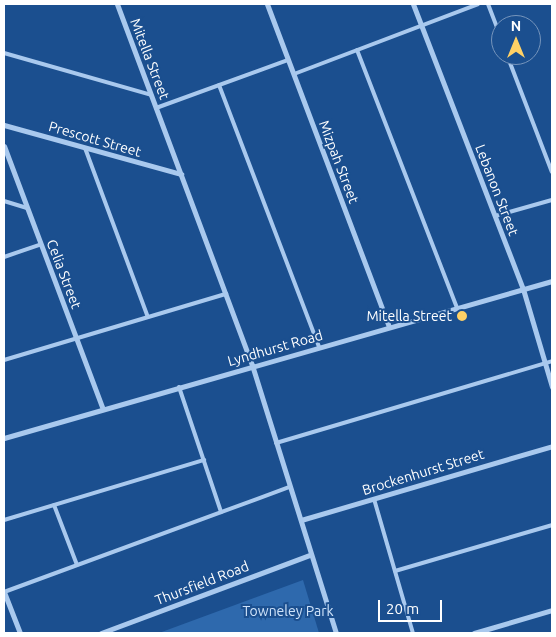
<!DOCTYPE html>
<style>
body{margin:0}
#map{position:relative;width:556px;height:637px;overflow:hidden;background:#1b4f8f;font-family:Ubuntu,sans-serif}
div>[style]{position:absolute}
.green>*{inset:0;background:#2e69ad}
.service>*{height:4px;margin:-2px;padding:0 2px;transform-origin:2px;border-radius:2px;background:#a9c9ee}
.minor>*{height:5px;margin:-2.5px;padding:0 2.5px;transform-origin:2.5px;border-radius:2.5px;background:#a9c9ee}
.dots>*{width:14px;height:14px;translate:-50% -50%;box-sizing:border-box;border:2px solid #1b4f8f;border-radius:50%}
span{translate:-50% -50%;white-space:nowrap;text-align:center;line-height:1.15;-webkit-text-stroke:4px #1b4f8f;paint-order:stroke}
.street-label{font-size:14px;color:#fff}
.poi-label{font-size:14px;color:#fff}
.right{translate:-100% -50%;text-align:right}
.park-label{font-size:14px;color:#cfe3fa}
.frame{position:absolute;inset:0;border:5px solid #fff;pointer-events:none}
.north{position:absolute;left:491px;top:15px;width:50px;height:50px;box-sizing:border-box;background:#1b4f8f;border:1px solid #7695bc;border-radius:50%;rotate:0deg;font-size:14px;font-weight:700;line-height:20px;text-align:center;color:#fff}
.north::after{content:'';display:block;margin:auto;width:18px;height:22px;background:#ffd166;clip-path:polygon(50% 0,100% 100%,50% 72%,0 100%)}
.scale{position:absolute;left:378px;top:600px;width:64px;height:22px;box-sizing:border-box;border:2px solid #fff;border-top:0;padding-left:6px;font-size:15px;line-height:18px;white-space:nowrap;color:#fff;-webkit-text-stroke:4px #1b4f8f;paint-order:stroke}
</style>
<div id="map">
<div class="green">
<div style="clip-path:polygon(303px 580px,319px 633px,159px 633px)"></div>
</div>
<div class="service">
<div style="left:488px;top:4px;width:36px;rotate:69deg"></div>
<div style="left:357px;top:50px;width:277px;rotate:68.8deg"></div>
<div style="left:4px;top:53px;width:153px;rotate:15.9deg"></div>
<div style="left:507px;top:55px;width:125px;rotate:69deg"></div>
<div style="left:294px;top:74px;width:197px;rotate:-20.8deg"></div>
<div style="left:219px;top:85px;width:280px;rotate:69.1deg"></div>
<div style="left:156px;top:108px;width:140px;rotate:-20deg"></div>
<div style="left:85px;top:148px;width:180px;rotate:69.6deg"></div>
<div style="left:4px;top:201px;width:24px;rotate:17deg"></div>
<div style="left:495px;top:216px;width:59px;rotate:-15.7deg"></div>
<div style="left:4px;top:257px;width:39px;rotate:-19deg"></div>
<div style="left:4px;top:360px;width:232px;rotate:-16.6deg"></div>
<div style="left:179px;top:387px;width:132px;rotate:71.4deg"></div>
<div style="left:276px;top:443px;width:288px;rotate:-16.5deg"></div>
<div style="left:374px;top:499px;width:140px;rotate:73.8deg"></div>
<div style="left:54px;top:505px;width:64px;rotate:69deg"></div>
<div style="left:4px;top:520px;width:209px;rotate:-16.7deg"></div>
<div style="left:395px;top:571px;width:164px;rotate:-16.3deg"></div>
<div style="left:4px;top:592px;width:305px;rotate:-20.2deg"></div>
</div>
<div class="minor">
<div style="left:117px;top:4px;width:385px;rotate:69.5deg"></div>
<div style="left:252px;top:365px;width:281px;rotate:72.6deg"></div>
<div style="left:267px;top:4px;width:345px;rotate:69.3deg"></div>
<div style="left:413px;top:4px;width:305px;rotate:68.9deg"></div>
<div style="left:523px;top:289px;width:102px;rotate:73.5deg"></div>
<div style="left:4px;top:125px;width:184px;rotate:15.5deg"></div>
<div style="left:4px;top:146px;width:281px;rotate:69.4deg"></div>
<div style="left:4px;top:438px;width:570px;rotate:-15.99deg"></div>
<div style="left:301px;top:520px;width:262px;rotate:-16.4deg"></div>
<div style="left:4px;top:592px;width:44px;rotate:68.7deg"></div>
<div style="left:101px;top:633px;width:223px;rotate:-20.5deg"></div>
<div style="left:474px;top:633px;width:81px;rotate:-16.4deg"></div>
</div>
<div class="dots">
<div style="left:462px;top:316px;background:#ffd166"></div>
</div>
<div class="street-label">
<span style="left:150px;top:59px;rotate:69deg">Mitella Street</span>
<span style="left:95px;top:139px;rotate:16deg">Prescott Street</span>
<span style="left:339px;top:162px;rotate:69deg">Mizpah Street</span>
<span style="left:497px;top:190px;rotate:69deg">Lebanon Street</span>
<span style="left:64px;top:274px;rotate:69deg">Celia Street</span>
<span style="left:275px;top:348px;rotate:-16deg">Lyndhurst Road</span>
<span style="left:423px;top:472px;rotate:-17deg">Brockenhurst Street</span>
<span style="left:202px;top:583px;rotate:-21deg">Thursfield Road</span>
</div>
<div class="poi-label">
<span class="right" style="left:452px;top:316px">Mitella Street</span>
</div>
<div class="park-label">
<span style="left:288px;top:611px">Towneley Park</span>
</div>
<div class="frame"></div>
<div class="north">N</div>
<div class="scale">20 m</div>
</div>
